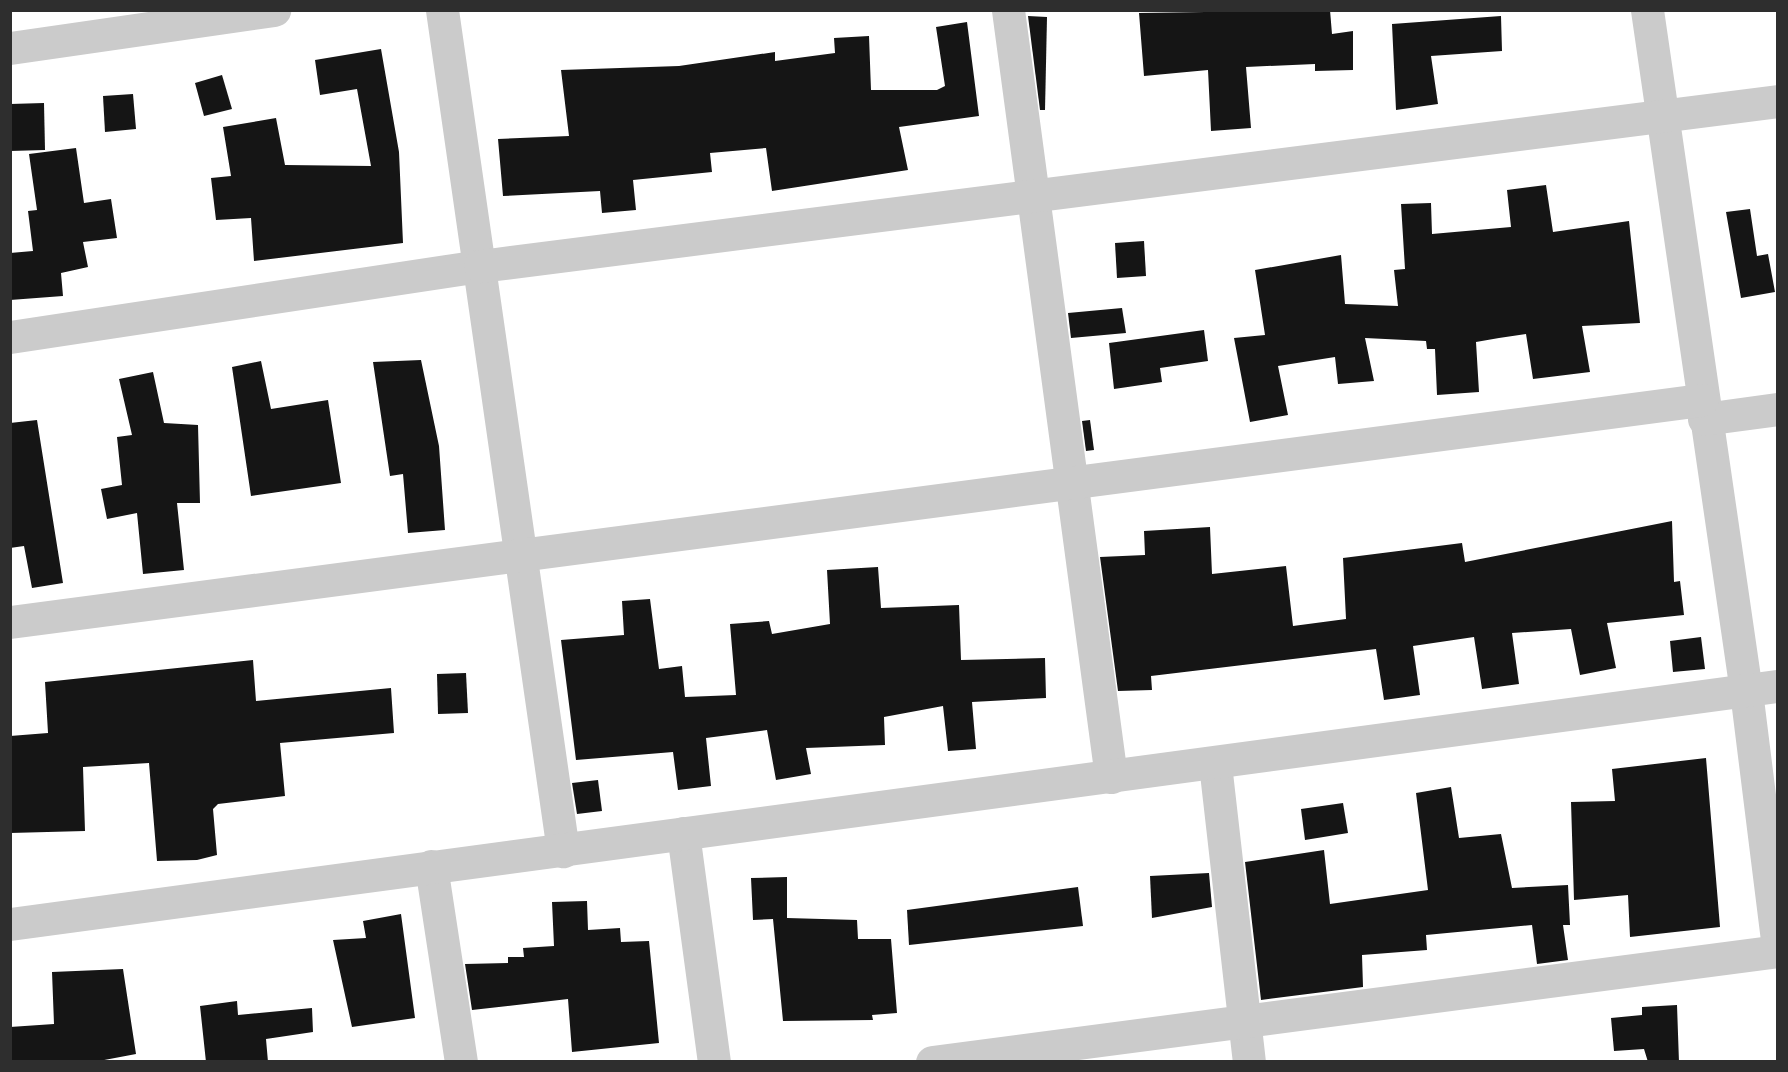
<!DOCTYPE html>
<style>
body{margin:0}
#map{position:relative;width:1788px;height:1072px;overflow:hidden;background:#fff;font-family:Commissioner,sans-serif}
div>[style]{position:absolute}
.building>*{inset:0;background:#151515}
.minor>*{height:33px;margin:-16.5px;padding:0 16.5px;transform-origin:16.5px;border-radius:16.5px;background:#cbcbcb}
span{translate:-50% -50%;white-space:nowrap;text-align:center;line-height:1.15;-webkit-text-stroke:6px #fff;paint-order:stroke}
.frame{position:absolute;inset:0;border:12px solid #2e2e2e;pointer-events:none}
</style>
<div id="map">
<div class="building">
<div style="clip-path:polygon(1330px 10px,1332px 34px,1353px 31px,1353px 70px,1315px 71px,1315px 64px,1246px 67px,1251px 128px,1211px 131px,1208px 70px,1144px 76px,1139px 13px)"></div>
<div style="clip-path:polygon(1028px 16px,1047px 17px,1045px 110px,1040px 110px)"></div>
<div style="clip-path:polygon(1501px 16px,1502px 51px,1431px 56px,1438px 104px,1396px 110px,1392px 24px)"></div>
<div style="clip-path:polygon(967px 22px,979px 116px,899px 127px,908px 170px,772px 191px,766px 148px,710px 153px,712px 172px,633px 180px,636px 210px,602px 213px,600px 191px,503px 196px,498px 139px,569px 136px,561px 70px,679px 66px,775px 52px,775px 61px,835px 53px,834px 38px,869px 36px,871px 90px,937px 90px,945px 86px,936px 27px)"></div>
<div style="clip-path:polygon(381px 49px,399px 152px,403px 243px,254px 261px,251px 218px,216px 220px,211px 178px,231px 176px,223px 127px,276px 118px,285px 165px,371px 166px,357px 89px,320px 95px,315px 60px)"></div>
<div style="clip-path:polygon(222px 75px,232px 109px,204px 116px,195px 83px)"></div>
<div style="clip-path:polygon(133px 94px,136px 129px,105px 132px,103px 96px)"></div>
<div style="clip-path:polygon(44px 103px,45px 150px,10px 151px,10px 104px)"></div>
<div style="clip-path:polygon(76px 148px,84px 203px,111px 199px,117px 238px,83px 242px,88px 267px,61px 273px,63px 296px,10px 300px,10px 253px,33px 251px,28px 211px,37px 210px,29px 154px)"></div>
<div style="clip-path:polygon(1546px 185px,1553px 232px,1629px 221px,1640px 323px,1582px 326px,1590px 372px,1533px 379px,1526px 334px,1499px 338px,1476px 342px,1479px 392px,1437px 395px,1435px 349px,1427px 349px,1426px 341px,1365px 338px,1374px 381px,1338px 384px,1335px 357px,1278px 366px,1288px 415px,1250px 422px,1234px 338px,1265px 335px,1255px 270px,1341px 255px,1345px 304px,1398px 306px,1394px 270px,1405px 269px,1401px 204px,1431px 203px,1432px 234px,1511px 227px,1507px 190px)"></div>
<div style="clip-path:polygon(1750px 209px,1757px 256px,1768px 254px,1775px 292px,1741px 298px,1726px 212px)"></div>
<div style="clip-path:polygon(1144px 241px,1146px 276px,1117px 278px,1115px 243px)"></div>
<div style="clip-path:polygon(1122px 308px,1126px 333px,1071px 338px,1068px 313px)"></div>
<div style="clip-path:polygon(1204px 330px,1208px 361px,1160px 368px,1162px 382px,1114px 389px,1109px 343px)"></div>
<div style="clip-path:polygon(421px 360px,439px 446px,445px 530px,408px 533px,403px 474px,390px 476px,373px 362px)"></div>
<div style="clip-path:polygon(261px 361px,271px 409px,328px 400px,341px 483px,251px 496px,232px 367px)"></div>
<div style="clip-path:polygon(153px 372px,164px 423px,198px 425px,200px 503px,177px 503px,184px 570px,143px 574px,137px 513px,107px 519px,101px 489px,122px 485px,117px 437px,132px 435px,119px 379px)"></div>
<div style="clip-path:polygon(37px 420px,63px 583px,32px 588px,24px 546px,10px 548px,10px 423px)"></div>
<div style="clip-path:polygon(1090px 420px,1094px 450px,1086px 451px,1082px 421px)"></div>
<div style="clip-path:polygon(1672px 521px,1674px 582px,1680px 581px,1684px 615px,1607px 623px,1616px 668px,1580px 675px,1571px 629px,1512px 633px,1519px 684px,1482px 689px,1474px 637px,1413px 646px,1420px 695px,1384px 700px,1376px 649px,1151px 676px,1152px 690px,1118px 691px,1100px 557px,1145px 555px,1144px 531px,1210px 527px,1212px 574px,1286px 566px,1293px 626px,1346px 619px,1343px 558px,1462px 543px,1465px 562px)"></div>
<div style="clip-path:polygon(878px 567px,881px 608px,959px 605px,961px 660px,1045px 658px,1046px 698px,972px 702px,976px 749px,948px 751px,943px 706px,884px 717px,885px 745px,806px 748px,811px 774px,776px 780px,767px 730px,706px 738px,711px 786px,678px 790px,673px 752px,576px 760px,561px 640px,624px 635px,622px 601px,650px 599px,659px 669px,682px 666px,685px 697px,736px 695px,730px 624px,769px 621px,772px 634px,830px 624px,827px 570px)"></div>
<div style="clip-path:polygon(1701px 637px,1705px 669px,1673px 672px,1670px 641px)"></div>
<div style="clip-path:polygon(253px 660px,256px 701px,391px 688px,394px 733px,280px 743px,285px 796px,218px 804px,213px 809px,217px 855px,197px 860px,157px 861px,149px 763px,83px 767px,85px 831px,10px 833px,10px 736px,48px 733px,45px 682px)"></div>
<div style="clip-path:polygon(466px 673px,468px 713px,438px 714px,437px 674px)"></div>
<div style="clip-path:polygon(1706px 758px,1720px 927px,1630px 937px,1628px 895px,1574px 900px,1571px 802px,1615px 801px,1612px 769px)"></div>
<div style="clip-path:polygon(598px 780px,602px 811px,577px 814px,572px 783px)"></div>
<div style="clip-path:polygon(1451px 787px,1459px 838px,1501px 834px,1512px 888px,1568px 885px,1570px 925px,1563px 925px,1568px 960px,1537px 964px,1532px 925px,1426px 935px,1427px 950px,1362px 955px,1363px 987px,1261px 1000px,1245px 862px,1324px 850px,1330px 904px,1428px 890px,1416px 793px)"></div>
<div style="clip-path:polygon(1343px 803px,1348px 833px,1305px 840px,1301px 809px)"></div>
<div style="clip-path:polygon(1209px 873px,1212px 907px,1152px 918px,1150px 876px)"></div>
<div style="clip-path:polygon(787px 877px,787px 918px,857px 920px,858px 939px,891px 939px,897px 1013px,872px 1015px,873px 1020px,783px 1021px,773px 919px,753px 920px,751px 878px)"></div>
<div style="clip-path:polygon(1078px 887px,1083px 926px,909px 945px,907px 910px)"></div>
<div style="clip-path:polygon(587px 901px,588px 930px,620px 928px,621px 942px,649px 941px,659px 1043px,572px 1052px,568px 999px,472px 1010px,465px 964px,508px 963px,508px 957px,524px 957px,523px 948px,554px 946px,552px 902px)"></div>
<div style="clip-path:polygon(401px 914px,415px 1018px,352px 1027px,333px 940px,366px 938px,363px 921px)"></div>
<div style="clip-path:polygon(123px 969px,136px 1054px,99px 1061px,10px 1062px,10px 1027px,54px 1024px,52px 972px)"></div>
<div style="clip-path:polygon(237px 1001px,238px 1015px,312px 1008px,313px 1032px,266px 1039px,268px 1062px,206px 1062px,200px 1006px)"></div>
<div style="clip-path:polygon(1677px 1005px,1679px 1062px,1648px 1062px,1644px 1049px,1614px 1051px,1611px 1018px,1642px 1015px,1642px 1007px)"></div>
</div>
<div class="minor">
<div style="left:442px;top:10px;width:850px;rotate:81.81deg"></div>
<div style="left:1008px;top:10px;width:774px;rotate:82.35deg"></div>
<div style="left:1647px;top:10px;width:688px;rotate:81.73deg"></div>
<div style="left:1746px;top:691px;width:260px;rotate:82.9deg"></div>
<div style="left:10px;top:48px;width:267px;rotate:-8.2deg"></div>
<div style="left:10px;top:337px;width:475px;rotate:-8.6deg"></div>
<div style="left:480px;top:266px;width:1308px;rotate:-7.24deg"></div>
<div style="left:1704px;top:419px;width:75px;rotate:-7.7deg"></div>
<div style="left:10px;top:622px;width:1706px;rotate:-7.48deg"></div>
<div style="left:1215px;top:764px;width:300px;rotate:83.5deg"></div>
<div style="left:683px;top:833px;width:231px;rotate:82.3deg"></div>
<div style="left:431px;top:866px;width:198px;rotate:81.3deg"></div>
<div style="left:10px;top:924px;width:1784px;rotate:-7.67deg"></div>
<div style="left:932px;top:1062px;width:853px;rotate:-7.47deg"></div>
</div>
<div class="frame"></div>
</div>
